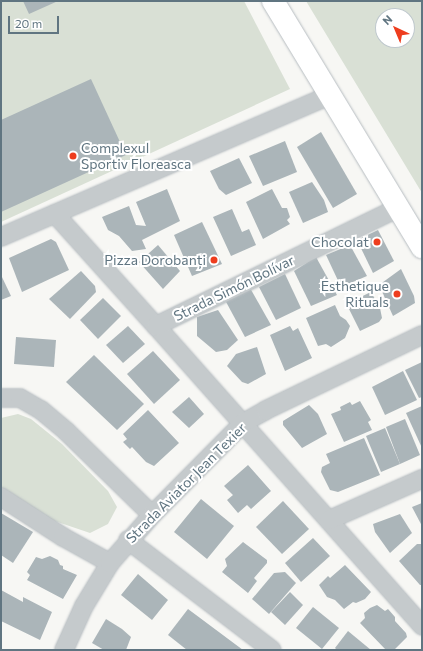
<!DOCTYPE html>
<meta charset="utf-8">
<style>
body{margin:0}
#map{position:relative;width:423px;height:651px;overflow:hidden;background:#f7f7f4;font-family:Commissioner,sans-serif}
div>[style]{position:absolute}
.green>*{inset:0;background:#d9e0d5}
.building>*{inset:0;background:#abb5b9}
.roads{filter:drop-shadow(0 0 1px #b7bdc1) drop-shadow(0 0 1px #b7bdc1)}
.street>*{height:18px;margin:-9px;padding:0 9px;transform-origin:9px;border-radius:9px;background:#c5cacc}
.secondary>*{height:22px;margin:-11px;padding:0 11px;transform-origin:11px;border-radius:11px;background:#fff}
.dots>*{width:11px;height:11px;translate:-50% -50%;box-sizing:border-box;border:2px solid #fff;border-radius:50%}
span{translate:-50% -50%;white-space:nowrap;text-align:center;line-height:1.15;-webkit-text-stroke:4px #fff;paint-order:stroke}
.poi-label{font-size:14px;color:#607581}
.left{translate:0 -50%;text-align:left}
.right{translate:-100% -50%;text-align:right}
.street-label{font-size:14px;color:#607581}
.frame{position:absolute;inset:0;border:2px solid #607581;pointer-events:none}
.north{position:absolute;left:375px;top:8px;width:40px;height:40px;box-sizing:border-box;background:#fff;border:1px solid #bfc8cd;border-radius:50%;rotate:316deg;font-size:11px;font-weight:700;line-height:16px;text-align:center;color:#607581}
.north::after{content:'';display:block;margin:auto;width:14px;height:18px;background:#ee3d1e;clip-path:polygon(50% 0,100% 100%,50% 72%,0 100%)}
.scale{position:absolute;left:8px;top:16px;width:51px;height:18px;box-sizing:border-box;border:2px solid #607581;border-top:0;padding-left:5px;font-size:12px;line-height:14px;white-space:nowrap;color:#607581;-webkit-text-stroke:3px #fff;paint-order:stroke}
</style>
<div id="map">
<div class="green">
<div style="clip-path:polygon(1px 1px,244px 1px,290px 89px,1px 222px)"></div>
<div style="clip-path:polygon(evenodd,306px 1px,422px 1px,422px 193px,306px 1px,383px 16px,407px 16px,407px 40px,383px 40px,383px 16px)"></div>
<div style="clip-path:polygon(18px 414px,31px 419px,62px 444px,108px 491px,117px 507px,108px 524px,90px 533px,37px 515px,2px 489px,1px 418px)"></div>
</div>
<div class="building">
<div style="clip-path:polygon(23px 1px,58px 1px,29px 14px)"></div>
<div style="clip-path:polygon(91px 79px,126px 155px,1px 212px,1px 120px)"></div>
<div style="clip-path:polygon(321px 132px,357px 194px,333px 208px,297px 147px)"></div>
<div style="clip-path:polygon(285px 141px,297px 172px,263px 186px,249px 156px)"></div>
<div style="clip-path:polygon(239px 158px,252px 183px,226px 195px,219px 189px,210px 171px)"></div>
<div style="clip-path:polygon(312px 182px,324px 200px,328px 212px,303px 223px,289px 192px)"></div>
<div style="clip-path:polygon(167px 189px,180px 221px,142px 240px,146px 249px,132px 251px,119px 236px,108px 230px,102px 217px,129px 206px,136px 225px,146px 226px,136px 202px)"></div>
<div style="clip-path:polygon(272px 189px,282px 208px,287px 208px,290px 217px,287px 220px,290px 224px,263px 239px,246px 202px)"></div>
<div style="clip-path:polygon(232px 209px,242px 232px,249px 229px,256px 245px,231px 256px,213px 217px)"></div>
<div style="clip-path:polygon(202px 222px,222px 264px,192px 276px,174px 235px)"></div>
<div style="clip-path:polygon(378px 230px,394px 261px,373px 273px,357px 240px)"></div>
<div style="clip-path:polygon(51px 239px,56px 242px,69px 270px,22px 292px,9px 258px)"></div>
<div style="clip-path:polygon(158px 245px,180px 271px,163px 289px,139px 262px)"></div>
<div style="clip-path:polygon(350px 245px,367px 276px,341px 287px,326px 255px)"></div>
<div style="clip-path:polygon(316px 257px,337px 295px,311px 306px,294px 271px)"></div>
<div style="clip-path:polygon(401px 269px,414px 296px,415px 303px,393px 316px,379px 285px)"></div>
<div style="clip-path:polygon(81px 271px,95px 286px,96px 292px,70px 319px,49px 299px)"></div>
<div style="clip-path:polygon(285px 274px,301px 308px,276px 320px,259px 287px)"></div>
<div style="clip-path:polygon(1px 275px,11px 296px,1px 300px)"></div>
<div style="clip-path:polygon(250px 288px,271px 325px,245px 337px,225px 300px)"></div>
<div style="clip-path:polygon(371px 292px,380px 308px,382px 318px,379px 322px,360px 331px,345px 301px,349px 300px,350px 302px)"></div>
<div style="clip-path:polygon(103px 298px,121px 316px,98px 339px,80px 320px)"></div>
<div style="clip-path:polygon(335px 305px,340px 316px,346px 320px,350px 326px,345px 338px,331px 347px,326px 344px,318px 346px,306px 318px)"></div>
<div style="clip-path:polygon(218px 310px,238px 340px,227px 350px,216px 352px,197px 336px,197px 317px)"></div>
<div style="clip-path:polygon(128px 326px,145px 344px,123px 363px,106px 345px)"></div>
<div style="clip-path:polygon(290px 326px,293px 331px,298px 328px,312px 358px,285px 371px,270px 335px)"></div>
<div style="clip-path:polygon(16px 337px,56px 340px,54px 367px,14px 364px)"></div>
<div style="clip-path:polygon(257px 347px,266px 374px,248px 384px,242px 382px,227px 366px,236px 354px)"></div>
<div style="clip-path:polygon(153px 351px,180px 380px,154px 404px,127px 374px)"></div>
<div style="clip-path:polygon(94px 355px,144px 404px,117px 430px,66px 382px)"></div>
<div style="clip-path:polygon(422px 362px,422px 397px,419px 398px,405px 370px)"></div>
<div style="clip-path:polygon(403px 371px,417px 400px,385px 415px,372px 387px)"></div>
<div style="clip-path:polygon(189px 397px,204px 414px,189px 428px,172px 412px)"></div>
<div style="clip-path:polygon(360px 401px,371px 420px,368px 422px,372px 430px,344px 442px,331px 414px,341px 410px,340px 407px,350px 402px,352px 405px)"></div>
<div style="clip-path:polygon(309px 405px,318px 414px,327px 434px,302px 448px,283px 425px,283px 421px)"></div>
<div style="clip-path:polygon(422px 406px,422px 448px,406px 413px)"></div>
<div style="clip-path:polygon(148px 410px,179px 443px,154px 466px,146px 462px,132px 447px,130px 449px,123px 442px,127px 439px,123px 434px)"></div>
<div style="clip-path:polygon(405px 419px,420px 455px,400px 464px,386px 427px)"></div>
<div style="clip-path:polygon(385px 428px,400px 464px,381px 472px,366px 436px)"></div>
<div style="clip-path:polygon(364px 438px,380px 475px,338px 492px,330px 490px,321px 472px,322px 467px,330px 463px,326px 454px)"></div>
<div style="clip-path:polygon(248px 465px,271px 491px,251px 509px,247px 505px,238px 513px,227px 500px,233px 495px,224px 486px)"></div>
<div style="clip-path:polygon(201px 499px,234px 526px,207px 559px,174px 532px)"></div>
<div style="clip-path:polygon(283px 501px,309px 529px,282px 554px,256px 527px)"></div>
<div style="clip-path:polygon(422px 503px,422px 526px,412px 507px)"></div>
<div style="clip-path:polygon(1px 513px,33px 532px,13px 563px,1px 555px)"></div>
<div style="clip-path:polygon(400px 514px,412px 533px,390px 553px,375px 532px,373px 524px)"></div>
<div style="clip-path:polygon(313px 538px,330px 556px,301px 582px,285px 563px)"></div>
<div style="clip-path:polygon(243px 542px,267px 560px,267px 563px,254px 578px,257px 581px,248px 593px,222px 572px,227px 566px,225px 559px)"></div>
<div style="clip-path:polygon(417px 544px,422px 544px,422px 585px,420px 585px,399px 561px)"></div>
<div style="clip-path:polygon(50px 556px,58px 560px,60px 565px,63px 566px,63px 569px,77px 575px,63px 599px,27px 580px,30px 575px,27px 572px,36px 557px,42px 559px)"></div>
<div style="clip-path:polygon(345px 565px,371px 592px,365px 599px,356px 603px,353px 602px,344px 609px,335px 600px,327px 597px,319px 585px,328px 576px,330px 578px)"></div>
<div style="clip-path:polygon(285px 572px,296px 583px,269px 614px,252px 599px,274px 573px)"></div>
<div style="clip-path:polygon(138px 574px,168px 600px,152px 620px,121px 595px)"></div>
<div style="clip-path:polygon(1px 590px,23px 602px,23px 597px,52px 612px,40px 640px,1px 621px)"></div>
<div style="clip-path:polygon(290px 592px,303px 605px,285px 625px,271px 612px)"></div>
<div style="clip-path:polygon(377px 605px,385px 611px,388px 609px,395px 617px,395px 621px,406px 633px,407px 637px,394px 650px,386px 650px,360px 623px,365px 618px,364px 613px,370px 608px)"></div>
<div style="clip-path:polygon(313px 607px,339px 628px,322px 649px,296px 628px)"></div>
<div style="clip-path:polygon(188px 609px,243px 650px,187px 650px,168px 635px)"></div>
<div style="clip-path:polygon(106px 619px,122px 629px,131px 637px,126px 650px,104px 650px,92px 643px)"></div>
<div style="clip-path:polygon(348px 631px,371px 650px,337px 650px,335px 648px)"></div>
</div>
<div class="roads">
<div class="street">
<div style="left:55px;top:214px;width:151px;rotate:48deg"></div>
<div style="left:156px;top:326px;width:401px;rotate:48.4deg"></div>
<div style="left:1px;top:237px;width:358px;rotate:-23.3deg"></div>
<div style="left:156px;top:326px;width:269px;rotate:-26deg"></div>
<div style="left:1px;top:398px;width:19px"></div>
<div style="left:20px;top:398px;width:24px;rotate:30deg"></div>
<div style="left:41px;top:410px;width:33px;rotate:40deg"></div>
<div style="left:66px;top:431px;width:120px;rotate:44.3deg"></div>
<div style="left:1px;top:497px;width:74px;rotate:32.8deg"></div>
<div style="left:63px;top:537px;width:54px;rotate:29deg"></div>
<div style="left:329px;top:520px;width:102px;rotate:-23.8deg"></div>
<div style="left:128px;top:540px;width:181px;rotate:37.4deg"></div>
<div style="left:64px;top:650px;width:48px;rotate:-65.6deg"></div>
<div style="left:84px;top:606px;width:50px;rotate:-58.8deg"></div>
<div style="left:110px;top:563px;width:64px;rotate:-48.8deg"></div>
<div style="left:152px;top:515px;width:129px;rotate:-45.3deg"></div>
<div style="left:243px;top:423px;width:26px;rotate:-29deg"></div>
<div style="left:266px;top:410px;width:173px;rotate:-25.7deg"></div>
</div>
<div class="secondary">
<div style="left:273px;top:1px;width:288px;rotate:58.8deg"></div>
</div>
</div>
<div class="dots">
<div style="left:73px;top:156px;background:#ee3d1e"></div>
<div style="left:377px;top:242px;background:#ee3d1e"></div>
<div style="left:214px;top:260px;background:#ee3d1e"></div>
<div style="left:397px;top:294px;background:#ee3d1e"></div>
</div>
<div class="poi-label">
<span class="left" style="left:81px;top:156px">Complexul<br>Sportiv Floreasca</span>
<span class="right" style="left:369px;top:242px">Chocolat</span>
<span class="right" style="left:206px;top:260px">Pizza Dorobanți</span>
<span class="right" style="left:389px;top:294px">Esthetique<br>Rituals</span>
</div>
<div class="street-label">
<span style="left:234px;top:288px;rotate:-26deg">Strada Simón Bolívar</span>
<span style="left:186px;top:483px;rotate:-45deg">Strada Aviator Jean Texier</span>
</div>
<div class="frame"></div>
<div class="north">N</div>
<div class="scale">20 m</div>
</div>
